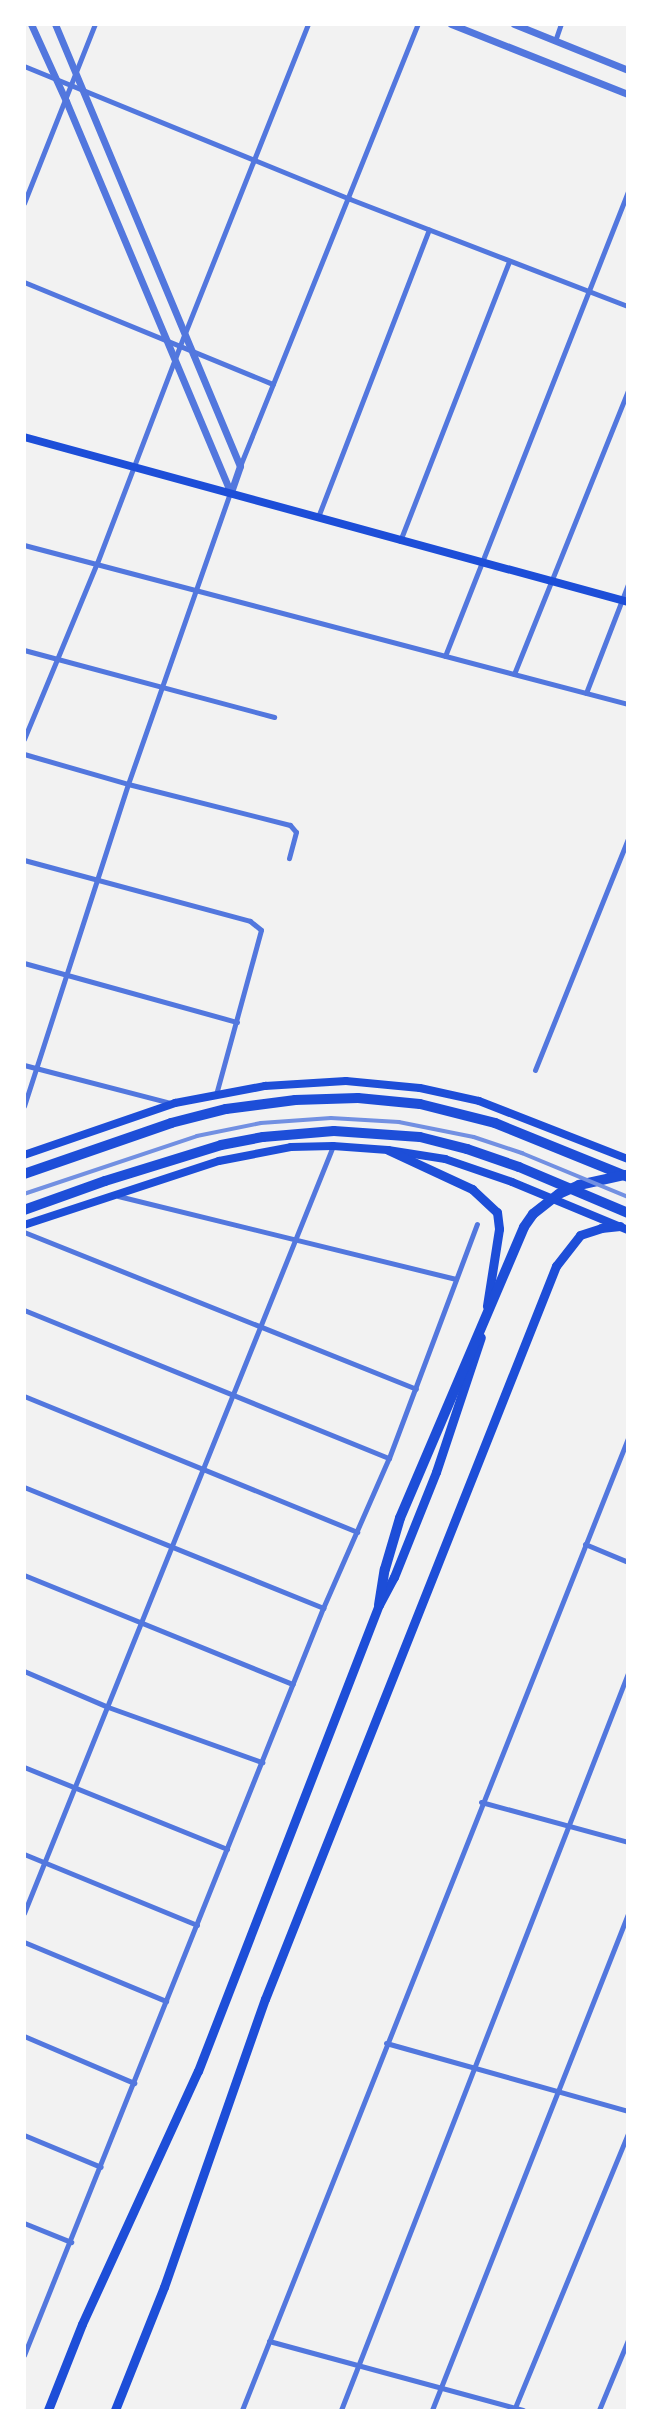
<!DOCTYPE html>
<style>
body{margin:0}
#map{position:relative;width:652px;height:2435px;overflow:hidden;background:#f2f2f2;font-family:"Fira Sans",sans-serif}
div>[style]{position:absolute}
.minor>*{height:5px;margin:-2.5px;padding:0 2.5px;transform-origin:2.5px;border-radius:2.5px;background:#5277de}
.tertiary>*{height:7px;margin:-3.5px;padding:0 3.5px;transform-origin:3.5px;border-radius:3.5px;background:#5277de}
.secondary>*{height:8px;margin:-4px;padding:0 4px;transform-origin:4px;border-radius:4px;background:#1d4ed8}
.primary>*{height:9px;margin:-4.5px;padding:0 4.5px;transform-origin:4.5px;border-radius:4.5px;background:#1d4ed8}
.motorway>*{height:10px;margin:-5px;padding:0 5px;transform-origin:5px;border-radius:5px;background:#1d4ed8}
.rail>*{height:3.5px;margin:-1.75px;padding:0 1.75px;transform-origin:1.75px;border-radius:1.75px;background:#7290e2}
span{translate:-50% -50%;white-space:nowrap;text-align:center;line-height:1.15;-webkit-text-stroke:7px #fff;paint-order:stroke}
.frame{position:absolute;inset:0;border:26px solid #fff;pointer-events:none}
</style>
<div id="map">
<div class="minor">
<div style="left:555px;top:41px;width:18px;rotate:-71deg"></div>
<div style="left:24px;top:66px;width:352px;rotate:22.2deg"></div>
<div style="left:350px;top:199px;width:298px;rotate:21.1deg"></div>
<div style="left:24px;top:203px;width:193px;rotate:-68.4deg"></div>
<div style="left:24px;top:282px;width:269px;rotate:22.3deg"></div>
<div style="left:240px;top:466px;width:476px;rotate:-68.1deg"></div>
<div style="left:318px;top:517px;width:308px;rotate:-68.9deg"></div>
<div style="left:400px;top:541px;width:300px;rotate:-68.7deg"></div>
<div style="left:24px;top:545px;width:625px;rotate:14.75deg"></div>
<div style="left:24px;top:650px;width:259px;rotate:15deg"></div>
<div style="left:445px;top:656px;width:499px;rotate:-68.5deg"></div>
<div style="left:514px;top:674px;width:306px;rotate:-68.1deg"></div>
<div style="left:586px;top:693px;width:117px;rotate:-68.9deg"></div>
<div style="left:24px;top:739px;width:191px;rotate:-67.5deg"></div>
<div style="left:97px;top:563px;width:246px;rotate:-69.1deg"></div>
<div style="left:185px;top:333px;width:333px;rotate:-68.3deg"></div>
<div style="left:24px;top:754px;width:108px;rotate:16.1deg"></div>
<div style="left:128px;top:784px;width:167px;rotate:14.2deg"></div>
<div style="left:290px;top:825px;width:9px;rotate:49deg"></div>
<div style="left:296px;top:832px;width:27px;rotate:105deg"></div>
<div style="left:24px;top:860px;width:234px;rotate:15.1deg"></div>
<div style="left:250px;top:921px;width:14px;rotate:39deg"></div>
<div style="left:261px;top:930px;width:171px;rotate:105.3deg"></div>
<div style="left:24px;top:963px;width:221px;rotate:15.5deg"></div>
<div style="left:24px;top:1065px;width:152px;rotate:14.5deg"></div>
<div style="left:535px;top:1070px;width:249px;rotate:-68.1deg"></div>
<div style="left:24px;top:1106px;width:338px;rotate:-72.1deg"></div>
<div style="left:128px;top:784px;width:309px;rotate:-70.7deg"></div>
<div style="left:118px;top:1196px;width:348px;rotate:13.8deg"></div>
<div style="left:24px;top:1232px;width:422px;rotate:21.8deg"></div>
<div style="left:24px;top:1310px;width:394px;rotate:22.1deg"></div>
<div style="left:24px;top:1396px;width:360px;rotate:22.2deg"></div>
<div style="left:24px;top:1487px;width:323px;rotate:22deg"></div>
<div style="left:585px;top:1544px;width:47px;rotate:22.7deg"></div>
<div style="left:24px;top:1575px;width:290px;rotate:22.1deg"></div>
<div style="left:24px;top:1671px;width:91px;rotate:23.2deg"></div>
<div style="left:108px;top:1707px;width:164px;rotate:19.7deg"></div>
<div style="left:24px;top:1767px;width:219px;rotate:22deg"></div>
<div style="left:481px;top:1802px;width:152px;rotate:15.2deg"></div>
<div style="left:24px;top:1854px;width:187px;rotate:22.3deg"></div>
<div style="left:24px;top:1913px;width:827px;rotate:-68.06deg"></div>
<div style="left:24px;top:1942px;width:154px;rotate:22.6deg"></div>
<div style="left:24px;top:2036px;width:120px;rotate:23.1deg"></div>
<div style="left:386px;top:2043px;width:251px;rotate:15.7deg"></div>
<div style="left:24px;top:2135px;width:83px;rotate:22.6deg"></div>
<div style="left:24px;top:2223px;width:51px;rotate:22deg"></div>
<div style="left:269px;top:2341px;width:263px;rotate:15.2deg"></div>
<div style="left:24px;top:2355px;width:805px;rotate:-68.19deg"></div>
<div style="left:323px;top:1608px;width:164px;rotate:-66.3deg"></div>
<div style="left:389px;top:1458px;width:250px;rotate:-69.4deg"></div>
<div style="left:242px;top:2410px;width:1046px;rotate:-68.34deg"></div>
<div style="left:341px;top:2410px;width:791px;rotate:-68.72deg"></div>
<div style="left:432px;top:2410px;width:533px;rotate:-68.44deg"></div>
<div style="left:514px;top:2410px;width:300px;rotate:-67.6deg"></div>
<div style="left:599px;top:2410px;width:76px;rotate:-67.5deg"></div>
</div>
<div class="tertiary">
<div style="left:31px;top:24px;width:85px;rotate:65.6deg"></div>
<div style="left:66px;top:101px;width:424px;rotate:67.2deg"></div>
<div style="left:55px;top:24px;width:479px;rotate:67.3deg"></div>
<div style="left:240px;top:466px;width:28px;rotate:109deg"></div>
<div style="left:451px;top:24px;width:190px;rotate:21.6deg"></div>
<div style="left:514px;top:24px;width:123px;rotate:22deg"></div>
</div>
<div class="secondary">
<div style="left:24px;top:437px;width:626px;rotate:15.28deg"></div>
<div style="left:24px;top:1155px;width:160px;rotate:-19deg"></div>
<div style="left:175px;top:1103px;width:92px;rotate:-10.7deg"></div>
<div style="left:265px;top:1086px;width:81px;rotate:-3.5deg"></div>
<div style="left:346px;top:1081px;width:74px;rotate:5.4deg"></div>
<div style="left:420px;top:1088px;width:60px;rotate:12.4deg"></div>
<div style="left:479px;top:1101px;width:160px;rotate:21.3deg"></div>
<div style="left:24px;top:1225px;width:205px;rotate:-18.2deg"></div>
<div style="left:219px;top:1161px;width:73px;rotate:-11deg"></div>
<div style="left:291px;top:1147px;width:42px;rotate:-1.4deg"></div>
<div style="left:333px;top:1146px;width:55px;rotate:4.2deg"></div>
<div style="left:388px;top:1150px;width:58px;rotate:9deg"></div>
<div style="left:445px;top:1159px;width:71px;rotate:18.9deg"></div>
<div style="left:512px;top:1182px;width:126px;rotate:22.5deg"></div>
</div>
<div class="primary">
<div style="left:388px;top:1150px;width:93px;rotate:24.9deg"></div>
<div style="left:472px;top:1189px;width:34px;rotate:43deg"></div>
<div style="left:497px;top:1212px;width:17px;rotate:83deg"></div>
<div style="left:499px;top:1229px;width:78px;rotate:98.9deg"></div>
<div style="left:48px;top:2410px;width:92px;rotate:-68.4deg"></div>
<div style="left:82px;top:2324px;width:278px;rotate:-65.4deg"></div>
<div style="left:198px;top:2071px;width:500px;rotate:-68.8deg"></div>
<div style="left:379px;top:1605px;width:32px;rotate:-62deg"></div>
<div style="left:394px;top:1577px;width:113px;rotate:-68.2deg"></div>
<div style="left:436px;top:1472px;width:142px;rotate:-71.6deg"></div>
<div style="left:115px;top:2410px;width:132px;rotate:-68.3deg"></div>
<div style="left:164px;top:2287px;width:305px;rotate:-70.7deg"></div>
<div style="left:265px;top:1999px;width:789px;rotate:-68.35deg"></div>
<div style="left:556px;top:1266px;width:39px;rotate:-52deg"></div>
<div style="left:580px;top:1235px;width:22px;rotate:-18deg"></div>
<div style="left:601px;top:1228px;width:19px;rotate:-6deg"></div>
</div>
<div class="motorway">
<div style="left:24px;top:1174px;width:156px;rotate:-19.1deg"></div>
<div style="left:171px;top:1123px;width:57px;rotate:-14.3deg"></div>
<div style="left:226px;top:1109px;width:70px;rotate:-7.4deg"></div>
<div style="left:295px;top:1100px;width:63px;rotate:-1.8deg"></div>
<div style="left:358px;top:1098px;width:62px;rotate:5.5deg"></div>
<div style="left:420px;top:1104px;width:77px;rotate:14.2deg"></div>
<div style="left:495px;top:1123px;width:144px;rotate:22.1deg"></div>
<div style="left:24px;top:1210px;width:86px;rotate:-19.7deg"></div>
<div style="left:105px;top:1181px;width:121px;rotate:-17.2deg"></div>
<div style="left:221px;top:1145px;width:43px;rotate:-10.8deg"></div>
<div style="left:263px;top:1137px;width:71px;rotate:-4.8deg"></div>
<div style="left:334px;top:1131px;width:86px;rotate:4deg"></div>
<div style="left:420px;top:1137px;width:49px;rotate:14.3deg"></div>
<div style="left:467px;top:1149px;width:55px;rotate:19.1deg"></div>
<div style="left:519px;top:1167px;width:118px;rotate:22.9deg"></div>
<div style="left:379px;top:1605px;width:36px;rotate:-81deg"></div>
<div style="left:385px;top:1569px;width:53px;rotate:-73.6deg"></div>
<div style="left:400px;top:1518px;width:316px;rotate:-66.9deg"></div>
<div style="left:524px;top:1227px;width:16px;rotate:-55deg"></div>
<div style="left:533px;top:1214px;width:33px;rotate:-38deg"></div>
<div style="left:559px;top:1194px;width:22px;rotate:-24deg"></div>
<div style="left:579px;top:1185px;width:47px;rotate:-12.3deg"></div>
</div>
<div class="rail">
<div style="left:24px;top:1194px;width:182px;rotate:-18.5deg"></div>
<div style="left:197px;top:1136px;width:65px;rotate:-11.5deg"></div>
<div style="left:261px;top:1123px;width:70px;rotate:-4.1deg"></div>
<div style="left:331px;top:1118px;width:68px;rotate:3.4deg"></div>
<div style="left:399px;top:1122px;width:76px;rotate:11.3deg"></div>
<div style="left:474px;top:1137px;width:51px;rotate:18.4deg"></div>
<div style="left:522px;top:1153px;width:115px;rotate:22.5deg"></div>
</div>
<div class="frame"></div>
</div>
